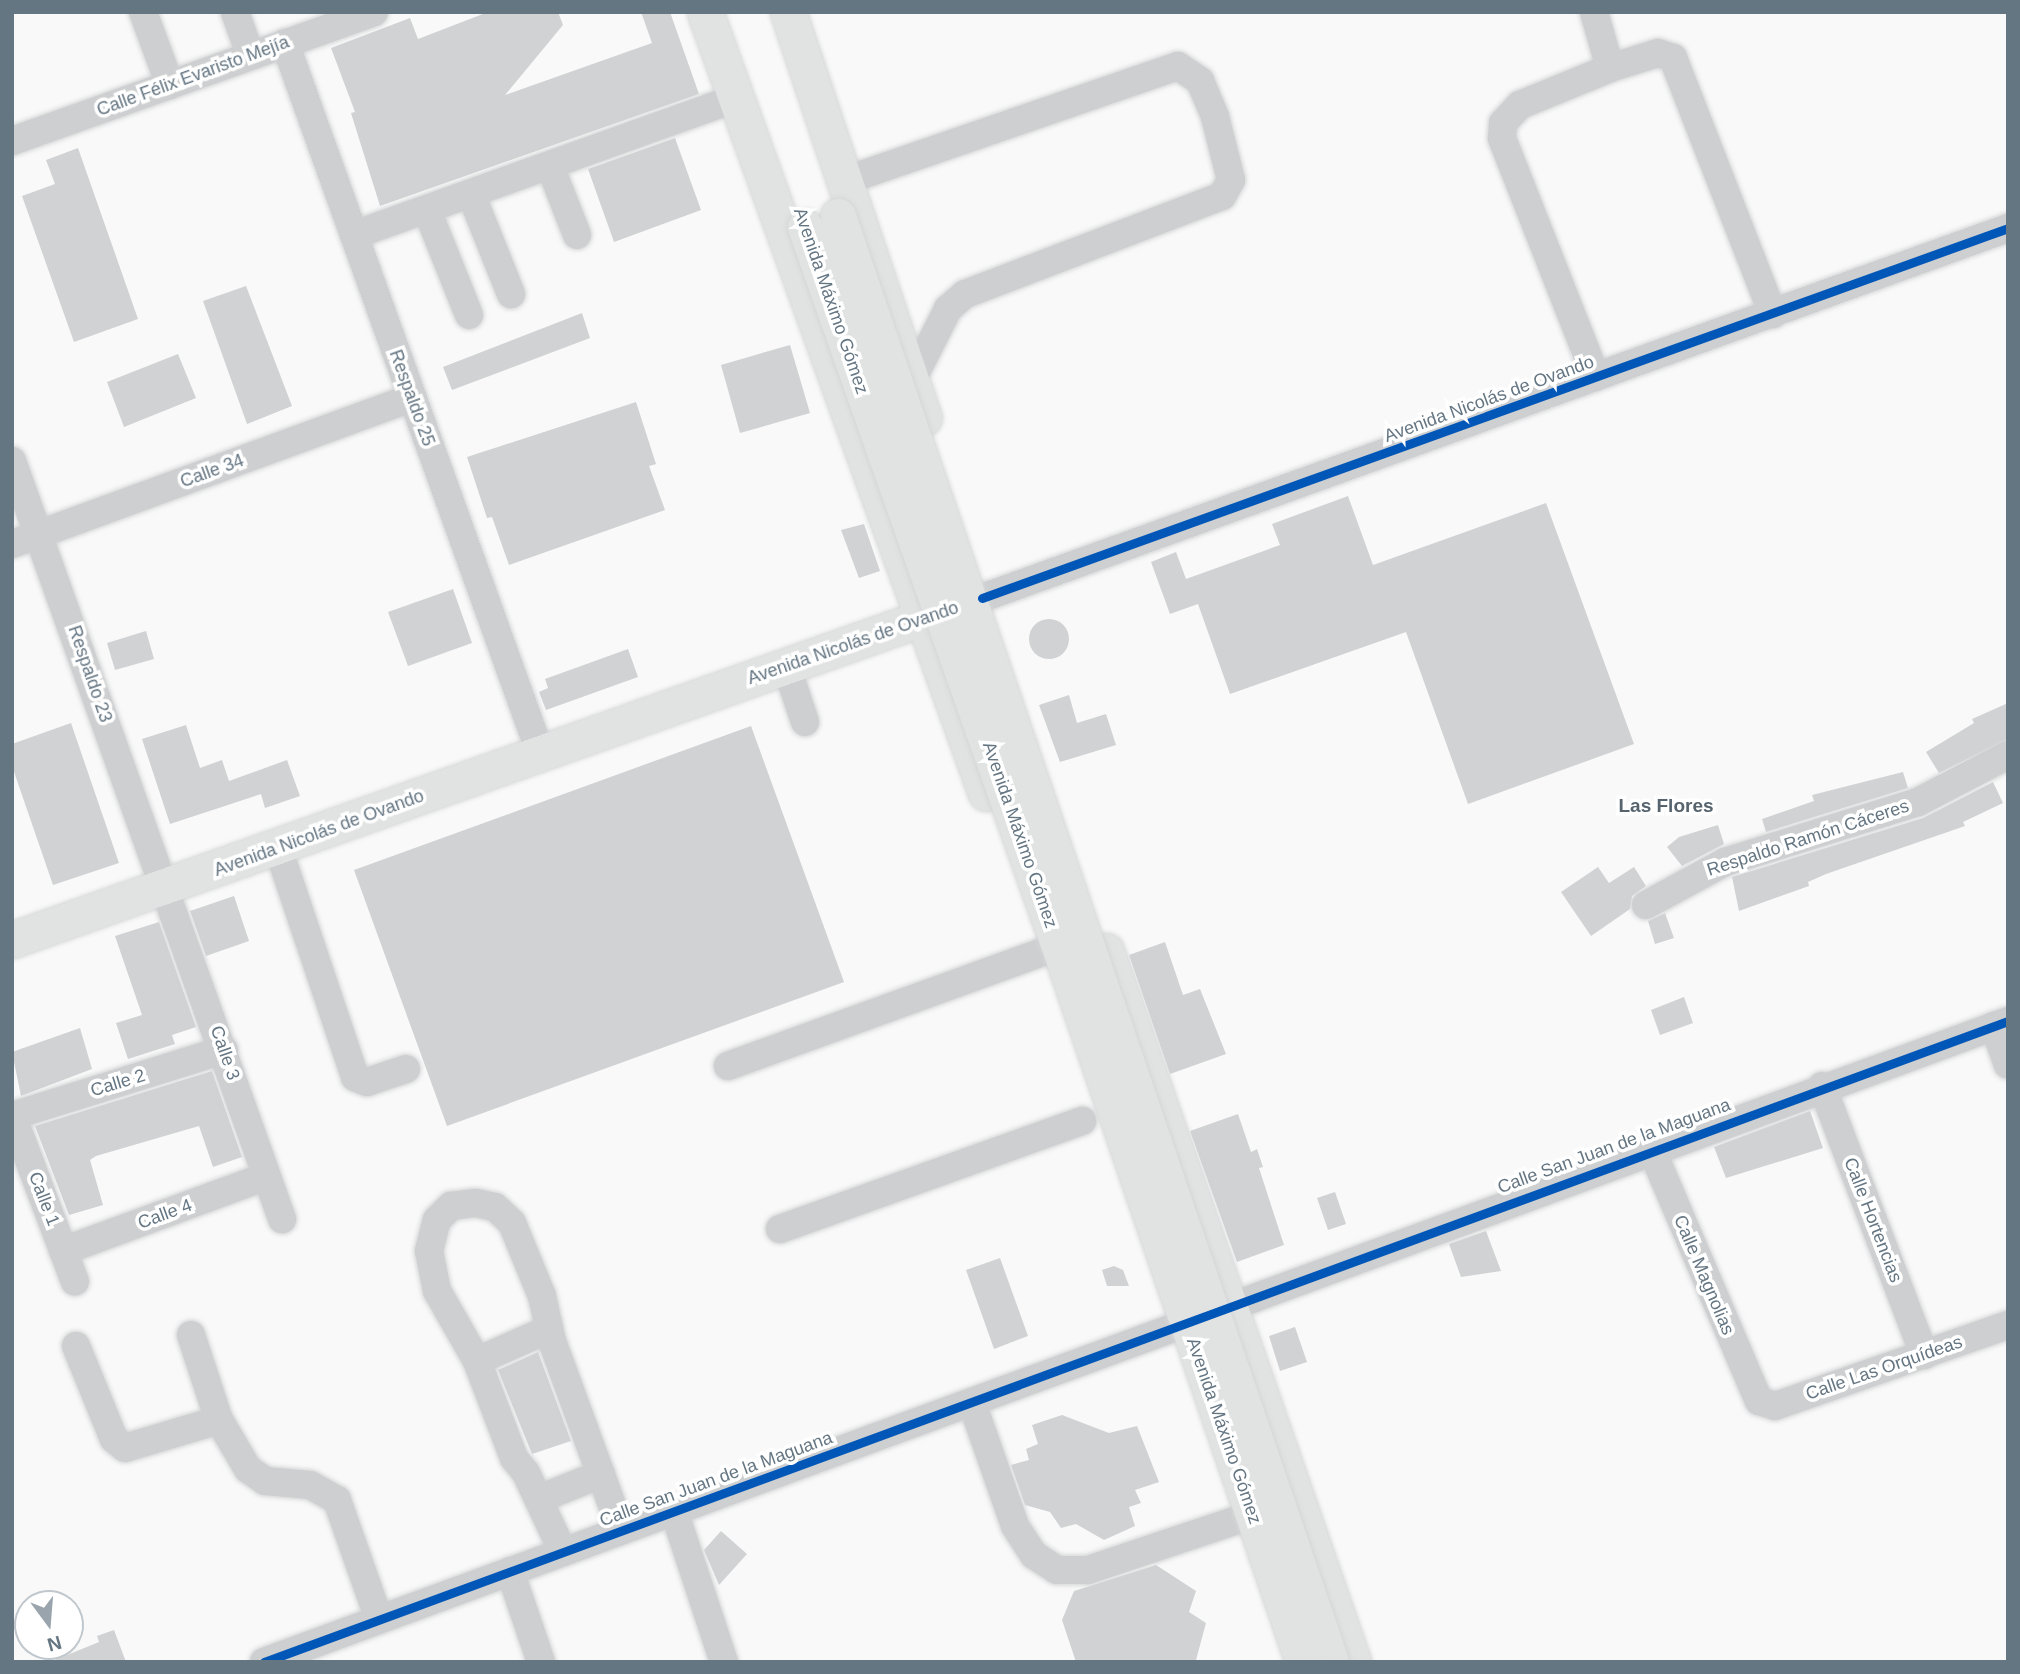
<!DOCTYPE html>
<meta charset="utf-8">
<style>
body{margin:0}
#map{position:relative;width:2020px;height:1674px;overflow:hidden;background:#f9f9f9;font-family:Arial,sans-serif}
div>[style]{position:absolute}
.building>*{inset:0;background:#d0d2d3}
.round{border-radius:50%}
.roads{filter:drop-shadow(0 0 2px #d5d6d7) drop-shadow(0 0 2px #d5d6d7)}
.minor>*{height:28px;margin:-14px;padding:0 14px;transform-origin:14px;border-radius:14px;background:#cecfd0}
.major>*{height:35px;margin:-17.5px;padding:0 17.5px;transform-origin:17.5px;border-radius:17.5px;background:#e1e2e2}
.bridges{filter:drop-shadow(0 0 2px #d5d6d7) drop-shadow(0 0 2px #d5d6d7)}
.major-bridge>*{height:35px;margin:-17.5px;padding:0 17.5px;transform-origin:17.5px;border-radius:17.5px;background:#e1e2e2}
.cycleway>*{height:9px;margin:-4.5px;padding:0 4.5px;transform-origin:4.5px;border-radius:4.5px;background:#0057b8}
span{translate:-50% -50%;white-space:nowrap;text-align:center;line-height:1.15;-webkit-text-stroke:7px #fff;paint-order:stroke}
.street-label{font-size:18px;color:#657683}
.neighbourhood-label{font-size:19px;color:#57646e;font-weight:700}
.frame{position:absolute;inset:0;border:14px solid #657683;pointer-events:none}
.north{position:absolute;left:14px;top:1590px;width:70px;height:70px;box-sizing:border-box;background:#fff;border:2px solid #c1c8cd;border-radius:50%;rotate:164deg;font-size:19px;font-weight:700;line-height:28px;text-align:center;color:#657683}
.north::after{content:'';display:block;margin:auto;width:24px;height:32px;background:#99a4ac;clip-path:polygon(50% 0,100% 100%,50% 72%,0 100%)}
</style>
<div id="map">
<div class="building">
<div style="clip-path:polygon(488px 12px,558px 12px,563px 25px,505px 95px,652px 43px,641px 12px,670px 12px,699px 94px,380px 206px,351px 113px,355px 112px,331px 48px,410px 18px,418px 39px)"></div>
<div style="clip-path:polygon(675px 138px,701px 210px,614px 242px,588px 169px)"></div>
<div style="clip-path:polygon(78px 148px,138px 319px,74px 342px,22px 196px,55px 184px,46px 160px)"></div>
<div style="clip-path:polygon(246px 286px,292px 406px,247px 424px,203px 301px)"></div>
<div style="clip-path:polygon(582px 313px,590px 338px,452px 390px,443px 367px)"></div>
<div style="clip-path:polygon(790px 345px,810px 413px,740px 433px,721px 365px)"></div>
<div style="clip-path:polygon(178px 354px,196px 398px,124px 427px,107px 382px)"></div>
<div style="clip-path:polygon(636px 402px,656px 464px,649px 466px,665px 510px,509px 565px,492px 517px,487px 518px,467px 457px)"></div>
<div style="clip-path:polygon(1348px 496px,1373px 565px,1546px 503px,1634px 744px,1468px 804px,1406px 632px,1230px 694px,1198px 604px,1170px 614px,1151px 562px,1176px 552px,1186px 579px,1280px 545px,1272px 524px)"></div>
<div style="clip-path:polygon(864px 524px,880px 571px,859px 578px,841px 530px)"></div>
<div style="clip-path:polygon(453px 589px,472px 643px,408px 666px,388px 612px)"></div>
<div class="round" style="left:1029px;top:619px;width:40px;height:40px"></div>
<div style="clip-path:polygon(146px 631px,154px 659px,115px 670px,107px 643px)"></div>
<div style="clip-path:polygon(628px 649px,638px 677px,546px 710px,539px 692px,548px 688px,545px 679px)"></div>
<div style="clip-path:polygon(1069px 695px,1077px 723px,1106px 714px,1116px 745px,1060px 762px,1039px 705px)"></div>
<div style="clip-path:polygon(2008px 703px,2008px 739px,1939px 773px,1926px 752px,1974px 723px,1972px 719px)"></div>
<div style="clip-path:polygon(71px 723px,119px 863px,53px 885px,12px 766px,12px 744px)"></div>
<div style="clip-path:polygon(186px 725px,200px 768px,222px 760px,229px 781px,287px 760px,300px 796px,265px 808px,261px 794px,170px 824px,142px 739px)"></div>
<div style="clip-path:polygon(751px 726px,844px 982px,447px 1126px,354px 870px)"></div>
<div style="clip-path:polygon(1903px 772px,1908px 788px,1766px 832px,1762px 819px,1814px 801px,1812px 795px)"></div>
<div style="clip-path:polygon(1993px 782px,2003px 803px,1963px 822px,1965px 826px,1826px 874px,1808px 882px,1809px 886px,1739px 911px,1732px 877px,1923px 818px)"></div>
<div style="clip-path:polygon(1718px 825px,1724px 844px,1682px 866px,1667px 847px,1679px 837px)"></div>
<div style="clip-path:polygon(1598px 867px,1609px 883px,1634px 867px,1646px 886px,1632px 896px,1630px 909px,1591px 936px,1561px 892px)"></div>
<div style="clip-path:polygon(234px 896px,249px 941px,206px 956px,190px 911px)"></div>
<div style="clip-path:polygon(1665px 913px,1674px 938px,1655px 944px,1648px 921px)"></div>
<div style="clip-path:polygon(159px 922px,196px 1027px,172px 1035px,175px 1044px,128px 1059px,116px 1023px,142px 1015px,115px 936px)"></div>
<div style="clip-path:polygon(1165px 942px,1183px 995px,1200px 989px,1226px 1054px,1170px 1074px,1129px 955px)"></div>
<div style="clip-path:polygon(1684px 997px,1693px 1023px,1660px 1035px,1651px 1010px)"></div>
<div style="clip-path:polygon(80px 1028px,92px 1069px,21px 1096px,12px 1052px)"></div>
<div style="clip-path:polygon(212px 1071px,242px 1157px,213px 1167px,199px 1126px,96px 1156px,90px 1160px,103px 1205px,69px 1215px,35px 1126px)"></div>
<div style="clip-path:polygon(1810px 1111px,1823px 1148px,1726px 1178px,1714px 1147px)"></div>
<div style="clip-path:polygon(1238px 1114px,1251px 1152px,1257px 1149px,1263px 1167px,1259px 1168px,1284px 1245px,1237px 1262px,1190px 1131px)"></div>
<div style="clip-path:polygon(1335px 1192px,1346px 1224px,1328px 1230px,1317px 1198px)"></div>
<div style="clip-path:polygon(1486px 1231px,1501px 1271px,1461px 1277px,1449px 1244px)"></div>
<div style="clip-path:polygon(1000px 1258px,1028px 1336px,994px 1349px,966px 1270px)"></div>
<div style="clip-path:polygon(1114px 1266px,1123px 1270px,1129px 1286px,1107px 1286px,1102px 1270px)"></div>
<div style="clip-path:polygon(1295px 1327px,1307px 1362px,1280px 1371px,1269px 1336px)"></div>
<div style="clip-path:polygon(538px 1352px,571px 1441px,532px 1454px,498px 1370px)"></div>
<div style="clip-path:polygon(1062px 1415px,1109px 1433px,1137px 1426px,1159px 1482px,1135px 1490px,1141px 1503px,1129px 1507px,1135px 1526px,1104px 1540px,1076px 1524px,1061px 1528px,1050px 1512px,1025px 1505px,1011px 1465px,1029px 1460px,1026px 1449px,1038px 1444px,1032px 1425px)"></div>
<div style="clip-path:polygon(721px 1531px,747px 1554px,719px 1585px,704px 1550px)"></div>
<div style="clip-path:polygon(1156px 1565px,1196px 1591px,1189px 1612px,1206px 1623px,1196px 1660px,1076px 1662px,1062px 1620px,1074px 1591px)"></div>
<div style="clip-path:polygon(114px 1630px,126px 1662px,50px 1662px,99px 1642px,97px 1636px)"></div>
</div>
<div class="roads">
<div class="minor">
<div style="left:143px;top:12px;width:78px;rotate:69.7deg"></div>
<div style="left:235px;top:12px;width:45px;rotate:70.3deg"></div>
<div style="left:1594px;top:12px;width:58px;rotate:74.1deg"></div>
<div style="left:1610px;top:68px;width:50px;rotate:-17.4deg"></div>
<div style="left:1658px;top:53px;width:16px;rotate:18deg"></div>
<div style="left:1673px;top:58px;width:275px;rotate:68.7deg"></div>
<div style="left:285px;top:43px;width:753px;rotate:70.22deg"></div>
<div style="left:12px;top:141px;width:384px;rotate:-19.6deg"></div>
<div style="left:550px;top:166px;width:74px;rotate:68.6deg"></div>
<div style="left:847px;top:180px;width:350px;rotate:-19deg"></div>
<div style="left:1178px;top:66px;width:27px;rotate:34deg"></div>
<div style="left:1200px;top:81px;width:39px;rotate:67deg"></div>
<div style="left:1215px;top:117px;width:65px;rotate:75.7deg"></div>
<div style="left:1231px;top:180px;width:18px;rotate:119deg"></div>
<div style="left:1222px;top:196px;width:275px;rotate:159.1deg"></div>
<div style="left:965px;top:294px;width:23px;rotate:139deg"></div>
<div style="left:948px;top:309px;width:80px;rotate:116.9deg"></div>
<div style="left:471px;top:194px;width:108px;rotate:68.2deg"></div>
<div style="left:427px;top:210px;width:113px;rotate:68.2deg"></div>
<div style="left:354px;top:235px;width:406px;rotate:-19.7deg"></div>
<div style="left:1596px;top:377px;width:257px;rotate:-111.5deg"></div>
<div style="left:1502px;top:138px;width:15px;rotate:-86deg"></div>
<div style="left:1503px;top:123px;width:25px;rotate:-47deg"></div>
<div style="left:1520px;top:105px;width:97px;rotate:-22.3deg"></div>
<div style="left:12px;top:461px;width:805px;rotate:70.39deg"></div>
<div style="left:12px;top:544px;width:426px;rotate:-20.1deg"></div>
<div style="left:982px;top:598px;width:1091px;rotate:-19.83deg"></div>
<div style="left:786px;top:665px;width:60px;rotate:71.6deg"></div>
<div style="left:278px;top:848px;width:242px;rotate:71.4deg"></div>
<div style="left:355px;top:1077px;width:13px;rotate:23deg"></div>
<div style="left:367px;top:1082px;width:41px;rotate:-18.4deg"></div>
<div style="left:1646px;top:905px;width:90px;rotate:-28.6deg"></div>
<div style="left:1725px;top:862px;width:202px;rotate:-17.3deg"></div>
<div style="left:1918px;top:802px;width:102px;rotate:-27.6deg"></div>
<div style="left:1994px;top:1026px;width:41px;rotate:70.3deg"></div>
<div style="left:728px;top:1066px;width:335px;rotate:-19.9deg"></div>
<div style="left:1822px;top:1086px;width:288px;rotate:69.2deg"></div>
<div style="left:12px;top:1115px;width:178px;rotate:69.3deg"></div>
<div style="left:12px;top:1116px;width:222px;rotate:-17.3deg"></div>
<div style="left:1651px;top:1148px;width:275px;rotate:66.9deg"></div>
<div style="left:1759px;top:1401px;width:17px;rotate:17deg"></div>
<div style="left:1775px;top:1406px;width:247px;rotate:-19.2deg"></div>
<div style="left:780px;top:1229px;width:321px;rotate:-19.7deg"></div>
<div style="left:63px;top:1251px;width:217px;rotate:-20.2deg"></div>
<div style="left:191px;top:1335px;width:89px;rotate:71.8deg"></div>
<div style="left:76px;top:1346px;width:100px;rotate:67.8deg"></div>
<div style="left:114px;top:1439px;width:14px;rotate:39deg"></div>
<div style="left:125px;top:1448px;width:98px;rotate:-16.6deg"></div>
<div style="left:219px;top:1420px;width:57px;rotate:59.4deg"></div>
<div style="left:248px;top:1469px;width:21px;rotate:35deg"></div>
<div style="left:265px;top:1481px;width:45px;rotate:5.1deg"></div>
<div style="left:310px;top:1485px;width:31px;rotate:29deg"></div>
<div style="left:337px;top:1500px;width:126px;rotate:70.6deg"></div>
<div style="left:477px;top:1361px;width:79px;rotate:-24deg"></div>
<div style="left:972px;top:1403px;width:130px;rotate:70.7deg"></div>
<div style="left:1015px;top:1526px;width:35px;rotate:57deg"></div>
<div style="left:1034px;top:1555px;width:27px;rotate:33deg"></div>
<div style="left:1057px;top:1570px;width:31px"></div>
<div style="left:1088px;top:1570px;width:163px;rotate:-18.5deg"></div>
<div style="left:539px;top:1499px;width:67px;rotate:-22deg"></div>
<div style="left:674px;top:1511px;width:159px;rotate:71.7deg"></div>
<div style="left:563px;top:1552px;width:87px;rotate:-115.1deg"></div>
<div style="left:526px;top:1473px;width:19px;rotate:-129deg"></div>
<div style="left:514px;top:1458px;width:104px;rotate:-110.9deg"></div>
<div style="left:477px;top:1361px;width:81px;rotate:-119.7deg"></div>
<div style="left:437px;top:1291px;width:41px;rotate:-101.3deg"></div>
<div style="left:429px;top:1251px;width:32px;rotate:-76deg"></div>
<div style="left:437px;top:1220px;width:20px;rotate:-45deg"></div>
<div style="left:451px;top:1206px;width:25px;rotate:-7deg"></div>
<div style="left:476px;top:1203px;width:19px;rotate:12deg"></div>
<div style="left:495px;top:1207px;width:23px;rotate:43deg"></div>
<div style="left:512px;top:1223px;width:79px;rotate:67.7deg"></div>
<div style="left:542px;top:1296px;width:46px;rotate:77.5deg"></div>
<div style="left:552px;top:1341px;width:201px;rotate:69.9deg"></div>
<div style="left:510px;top:1571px;width:96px;rotate:71.2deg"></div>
<div style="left:264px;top:1662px;width:1858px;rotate:-20.18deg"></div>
</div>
<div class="major">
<div style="left:705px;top:12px;width:830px;rotate:70.21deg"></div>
<div style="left:788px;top:12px;width:428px;rotate:71.5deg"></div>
<div style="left:12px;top:940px;width:990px;rotate:-19.48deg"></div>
<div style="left:1106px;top:951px;width:753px;rotate:70.84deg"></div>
</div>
</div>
<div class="bridges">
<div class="major-bridge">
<div style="left:838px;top:216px;width:1528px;rotate:71.17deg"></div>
<div style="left:805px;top:227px;width:787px;rotate:70.55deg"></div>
<div style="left:1067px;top:969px;width:732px;rotate:71.19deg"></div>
</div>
</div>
<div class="cycleway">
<div style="left:982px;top:598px;width:1091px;rotate:-19.83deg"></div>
<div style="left:264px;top:1662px;width:1858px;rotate:-20.18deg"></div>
</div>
<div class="street-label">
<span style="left:193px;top:76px;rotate:-20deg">Calle Félix Evaristo Mejía</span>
<span style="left:831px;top:301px;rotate:71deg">Avenida Máximo Gómez</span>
<span style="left:412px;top:398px;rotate:70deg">Respaldo 25</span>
<span style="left:1489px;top:399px;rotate:-20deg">Avenida Nicolás de Ovando</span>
<span style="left:212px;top:471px;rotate:-20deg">Calle 34</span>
<span style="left:853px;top:643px;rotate:-19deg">Avenida Nicolás de Ovando</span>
<span style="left:90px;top:674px;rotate:71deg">Respaldo 23</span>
<span style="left:319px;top:833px;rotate:-20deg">Avenida Nicolás de Ovando</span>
<span style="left:1020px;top:835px;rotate:71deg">Avenida Máximo Gómez</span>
<span style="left:1808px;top:838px;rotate:-18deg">Respaldo Ramón Cáceres</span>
<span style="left:225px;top:1053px;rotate:71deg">Calle 3</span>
<span style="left:118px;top:1083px;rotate:-17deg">Calle 2</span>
<span style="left:1614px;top:1146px;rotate:-20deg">Calle San Juan de la Maguana</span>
<span style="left:44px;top:1199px;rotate:69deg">Calle 1</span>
<span style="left:165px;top:1214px;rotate:-20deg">Calle 4</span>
<span style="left:1873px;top:1220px;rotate:69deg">Calle Hortencias</span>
<span style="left:1704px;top:1275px;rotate:67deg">Calle Magnolias</span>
<span style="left:1884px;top:1368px;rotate:-19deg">Calle Las Orquídeas</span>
<span style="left:1224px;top:1431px;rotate:71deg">Avenida Máximo Gómez</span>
<span style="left:716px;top:1479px;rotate:-20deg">Calle San Juan de la Maguana</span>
</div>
<div class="neighbourhood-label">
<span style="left:1666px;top:806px">Las Flores</span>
</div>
<div class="frame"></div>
<div class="north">N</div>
</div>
